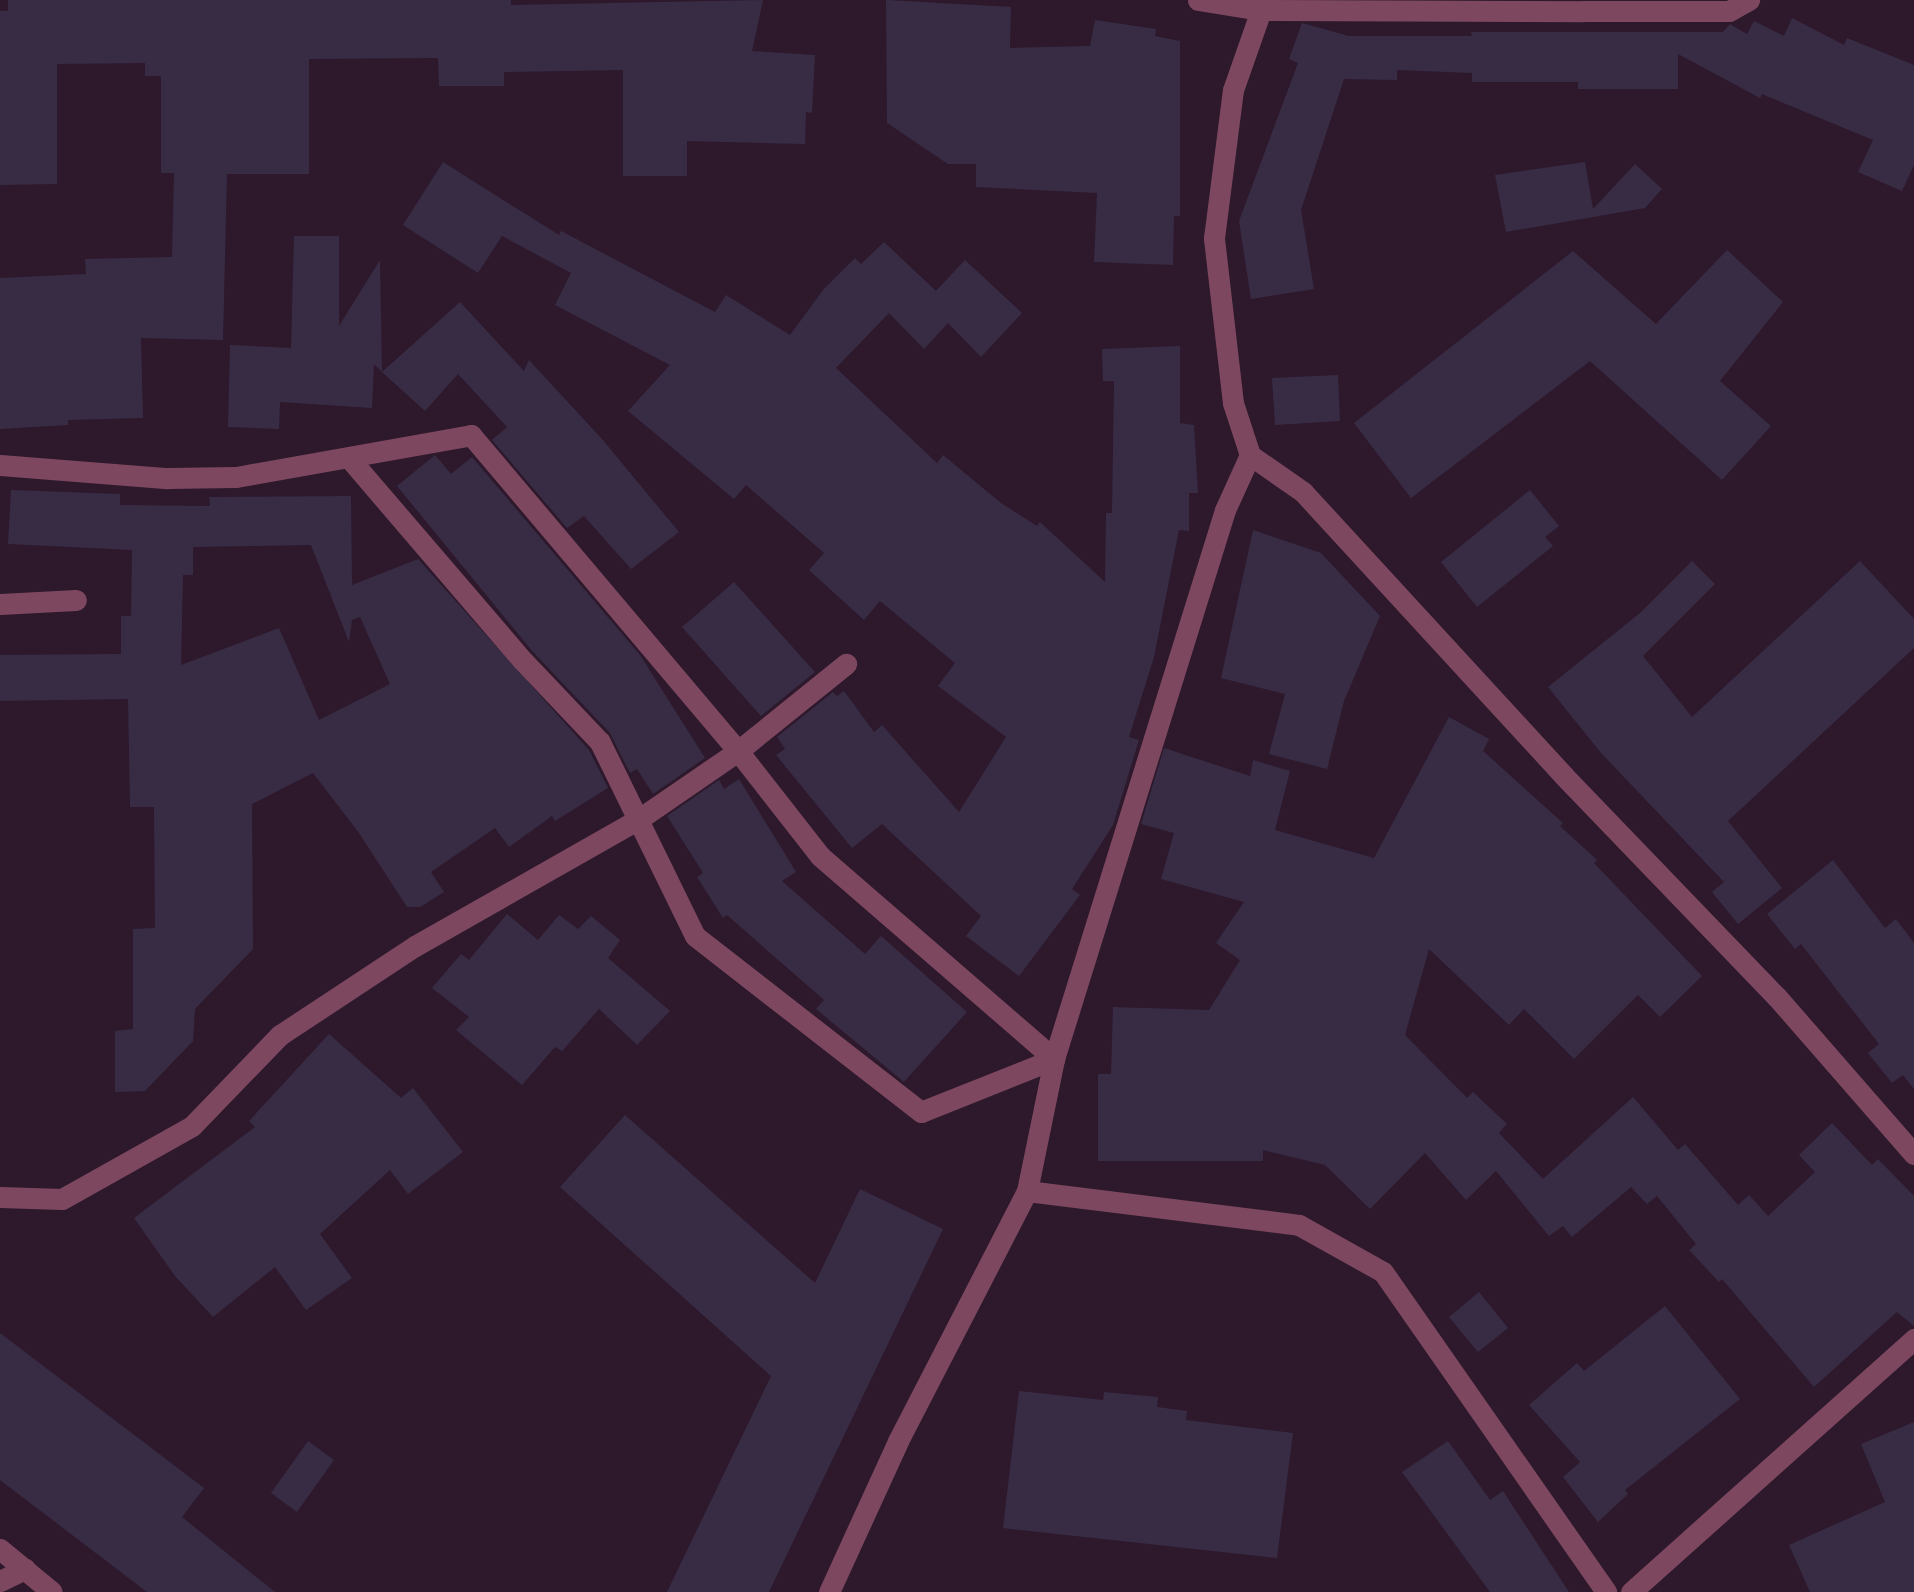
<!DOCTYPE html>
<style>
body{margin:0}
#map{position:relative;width:1914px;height:1592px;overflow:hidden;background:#2d182c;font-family:Roboto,sans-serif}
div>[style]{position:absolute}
.building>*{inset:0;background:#382c45}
.minor>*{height:21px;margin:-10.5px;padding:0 10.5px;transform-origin:10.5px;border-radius:10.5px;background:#7d485f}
span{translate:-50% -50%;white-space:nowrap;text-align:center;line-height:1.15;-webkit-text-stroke:6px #2d182c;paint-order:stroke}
</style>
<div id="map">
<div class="building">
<div style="clip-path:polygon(8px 0,511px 0,511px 5px,763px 0,752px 51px,815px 55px,812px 113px,806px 112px,805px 144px,687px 141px,687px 176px,623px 176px,623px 70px,504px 72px,504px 86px,439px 86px,438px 58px,309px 59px,309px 174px,227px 174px,223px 340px,141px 338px,143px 418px,68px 420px,68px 425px,0 429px,0 278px,86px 274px,85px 259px,172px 257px,174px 173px,161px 173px,161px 76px,145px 76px,145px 63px,57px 64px,57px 184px,0 185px,0 11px,8px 11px)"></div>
<div style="clip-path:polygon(886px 0,1011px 7px,1010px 48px,1090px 46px,1095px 20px,1156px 29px,1155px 36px,1180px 41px,1180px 216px,1174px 216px,1173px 265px,1094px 262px,1097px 193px,976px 187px,976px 164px,948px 164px,887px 123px)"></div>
<div style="clip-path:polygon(1792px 18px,1844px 45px,1847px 38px,1914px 65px,1914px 165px,1902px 191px,1858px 172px,1873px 140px,1762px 94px,1760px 98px,1678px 54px,1678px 89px,1578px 89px,1578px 82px,1472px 82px,1472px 73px,1397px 70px,1397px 80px,1344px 79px,1301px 210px,1314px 289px,1251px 299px,1239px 221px,1298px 63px,1289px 59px,1302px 23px,1349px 36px,1472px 36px,1471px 32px,1723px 32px,1730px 24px,1747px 34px,1754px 21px,1784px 36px)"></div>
<div style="clip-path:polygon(443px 162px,559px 235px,561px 231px,715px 312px,726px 295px,790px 335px,823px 290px,855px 258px,861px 264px,884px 242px,936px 291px,965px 260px,1022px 313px,981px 357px,948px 323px,924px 349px,889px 313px,836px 368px,937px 463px,943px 455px,1001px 503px,1037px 526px,1040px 522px,1105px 582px,1106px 513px,1112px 513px,1114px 381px,1103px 381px,1102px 349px,1180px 346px,1180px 423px,1194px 425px,1198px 493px,1189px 493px,1189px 531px,1179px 530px,1154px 657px,1129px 737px,1139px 740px,1113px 825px,1072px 889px,1080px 895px,1019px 976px,966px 936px,981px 916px,882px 824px,852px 848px,776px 755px,785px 749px,777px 737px,833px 692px,837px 696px,844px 691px,874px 732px,882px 725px,959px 812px,1006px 737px,938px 686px,955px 663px,880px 601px,864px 620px,809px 570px,824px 553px,746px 485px,734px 499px,628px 411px,670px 365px,555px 305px,571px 273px,502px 236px,478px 273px,403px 225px)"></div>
<div style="clip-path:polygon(1585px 162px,1593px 209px,1635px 164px,1662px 189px,1645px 208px,1506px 232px,1495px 175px)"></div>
<div style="clip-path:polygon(294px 236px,339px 236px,339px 326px,380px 260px,382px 372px,374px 364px,372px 408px,280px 402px,279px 429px,228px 427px,230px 345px,291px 348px)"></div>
<div style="clip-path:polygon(1727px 250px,1783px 302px,1720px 381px,1771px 426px,1722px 480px,1590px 361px,1411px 498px,1354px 423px,1573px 251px,1656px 324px)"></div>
<div style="clip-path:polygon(460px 302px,524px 371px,529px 360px,602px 439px,679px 532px,631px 569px,584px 516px,567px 528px,492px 440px,507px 427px,458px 374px,425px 411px,382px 372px)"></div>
<div style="clip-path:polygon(1338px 375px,1340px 421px,1275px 425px,1272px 378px)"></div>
<div style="clip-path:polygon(435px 455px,451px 474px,472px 457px,640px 655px,705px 758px,653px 794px,637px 769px,630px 773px,610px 733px,533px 652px,397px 486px)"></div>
<div style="clip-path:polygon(evenodd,11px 490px,120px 494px,120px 505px,210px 506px,209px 497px,351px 496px,352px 585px,418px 559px,589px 750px,608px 788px,555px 821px,552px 816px,509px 847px,495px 828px,431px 872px,444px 892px,420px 907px,407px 907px,359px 833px,313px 773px,252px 804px,253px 949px,195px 1009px,193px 1041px,145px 1091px,115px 1092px,115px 1031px,133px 1029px,133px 929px,155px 928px,154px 807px,130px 807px,128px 699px,0 701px,0 655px,121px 654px,121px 616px,131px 616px,132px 550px,8px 544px,11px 490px,311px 545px,349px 642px,352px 620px,360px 617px,390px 684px,319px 720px,279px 628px,181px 665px,183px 575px,193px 575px,193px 547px,311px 545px)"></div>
<div style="clip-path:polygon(1530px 490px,1559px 526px,1545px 537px,1553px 546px,1477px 607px,1441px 562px)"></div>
<div style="clip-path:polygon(1253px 530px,1321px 553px,1380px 616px,1344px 701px,1327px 769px,1269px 754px,1285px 694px,1221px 678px)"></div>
<div style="clip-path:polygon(1692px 561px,1715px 584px,1643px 656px,1692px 717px,1860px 561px,1914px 619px,1914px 648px,1728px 821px,1782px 888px,1738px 924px,1712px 892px,1724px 882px,1601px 753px,1548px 687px,1640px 613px)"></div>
<div style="clip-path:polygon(734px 582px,815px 672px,761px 716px,682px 627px)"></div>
<div style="clip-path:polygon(1449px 717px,1489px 739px,1483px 751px,1563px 823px,1560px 826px,1597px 860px,1594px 863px,1702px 976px,1660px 1017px,1638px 995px,1574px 1059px,1524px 1009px,1509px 1025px,1429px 949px,1405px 1035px,1467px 1098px,1473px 1092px,1507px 1124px,1499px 1133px,1543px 1179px,1633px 1097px,1678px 1150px,1685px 1144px,1738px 1205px,1749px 1195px,1768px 1216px,1815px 1172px,1799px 1155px,1832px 1123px,1872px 1165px,1878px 1159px,1914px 1196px,1914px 1326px,1897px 1312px,1814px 1387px,1722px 1279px,1719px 1282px,1689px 1250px,1696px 1244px,1657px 1196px,1647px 1204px,1631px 1187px,1572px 1237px,1563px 1226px,1549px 1236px,1496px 1171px,1466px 1200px,1425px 1153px,1370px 1209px,1325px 1165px,1263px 1150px,1263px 1161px,1098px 1161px,1098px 1074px,1111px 1074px,1113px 1007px,1209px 1010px,1240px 960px,1216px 943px,1244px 902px,1161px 879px,1174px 833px,1141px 824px,1164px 748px,1250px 776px,1253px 760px,1290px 771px,1275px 830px,1374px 858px)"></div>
<div style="clip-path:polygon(739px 779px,796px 872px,782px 881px,865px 954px,881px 936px,967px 1012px,904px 1082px,816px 1009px,824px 1000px,727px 915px,723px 918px,697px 877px,703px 873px,667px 816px,719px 780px,724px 789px)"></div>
<div style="clip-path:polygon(1833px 860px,1885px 928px,1896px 919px,1914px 943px,1914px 1089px,1903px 1075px,1892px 1083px,1868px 1053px,1879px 1044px,1801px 944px,1795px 949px,1767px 914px)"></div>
<div style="clip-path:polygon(507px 914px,538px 940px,559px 915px,578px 929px,591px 916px,620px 940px,608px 958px,670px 1011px,637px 1045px,599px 1009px,562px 1051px,555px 1047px,522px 1085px,456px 1030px,469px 1017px,432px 988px,461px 954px,469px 960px)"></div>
<div style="clip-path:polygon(329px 1034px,401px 1098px,413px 1088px,463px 1152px,408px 1194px,390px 1170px,320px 1234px,352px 1278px,306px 1310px,275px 1267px,213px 1317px,175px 1276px,134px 1218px,255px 1127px,249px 1121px)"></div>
<div style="clip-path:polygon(625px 1115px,815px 1283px,860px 1189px,943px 1229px,769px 1592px,667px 1592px,771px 1376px,560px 1187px)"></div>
<div style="clip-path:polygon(1479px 1292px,1508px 1328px,1478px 1352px,1449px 1317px)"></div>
<div style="clip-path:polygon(1665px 1306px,1740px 1399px,1625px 1490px,1628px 1494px,1598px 1522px,1563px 1477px,1580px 1462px,1529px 1405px,1577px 1363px,1584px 1371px)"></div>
<div style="clip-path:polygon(0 1333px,204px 1488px,182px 1517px,275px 1592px,147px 1592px,0 1480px)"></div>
<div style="clip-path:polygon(1019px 1391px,1103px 1400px,1104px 1392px,1158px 1397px,1157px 1407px,1187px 1411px,1186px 1420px,1293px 1433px,1277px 1558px,1003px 1528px)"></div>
<div style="clip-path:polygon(1914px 1422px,1914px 1592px,1810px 1592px,1789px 1545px,1885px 1502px,1861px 1444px)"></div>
<div style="clip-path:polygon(308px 1441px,334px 1460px,297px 1512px,271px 1493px)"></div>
<div style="clip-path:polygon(1448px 1441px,1490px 1500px,1503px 1491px,1569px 1592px,1490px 1592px,1402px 1472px)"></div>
</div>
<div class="minor">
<div style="left:1198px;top:0;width:64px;rotate:9deg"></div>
<div style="left:1261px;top:10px;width:323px;rotate:0.2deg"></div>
<div style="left:1584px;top:11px;width:145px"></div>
<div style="left:1729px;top:11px;width:23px;rotate:-29deg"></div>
<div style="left:1250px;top:455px;width:65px;rotate:34.9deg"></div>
<div style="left:1303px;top:492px;width:386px;rotate:47.4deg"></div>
<div style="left:1564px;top:776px;width:306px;rotate:46.1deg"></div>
<div style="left:1776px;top:996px;width:210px;rotate:48.9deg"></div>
<div style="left:0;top:465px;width:168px;rotate:4.5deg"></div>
<div style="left:167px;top:478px;width:69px;rotate:-0.8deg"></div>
<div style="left:236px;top:477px;width:239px;rotate:-10.1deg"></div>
<div style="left:471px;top:435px;width:414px;rotate:49.8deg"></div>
<div style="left:738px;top:751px;width:133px;rotate:52deg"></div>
<div style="left:820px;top:856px;width:310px;rotate:40.9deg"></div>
<div style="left:1054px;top:1059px;width:143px;rotate:158.3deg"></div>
<div style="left:921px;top:1112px;width:286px;rotate:-142.1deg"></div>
<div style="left:695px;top:936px;width:216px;rotate:-116.1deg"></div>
<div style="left:600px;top:742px;width:112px;rotate:-133.5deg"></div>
<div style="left:523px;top:661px;width:266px;rotate:-130.6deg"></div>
<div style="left:0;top:604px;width:76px;rotate:-3deg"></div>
<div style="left:1027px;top:1191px;width:274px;rotate:7.1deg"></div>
<div style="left:1299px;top:1225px;width:96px;rotate:29.2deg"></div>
<div style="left:1383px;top:1272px;width:390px;rotate:55.1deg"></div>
<div style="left:0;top:1197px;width:62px;rotate:1.8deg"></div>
<div style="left:62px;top:1199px;width:149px;rotate:-29.3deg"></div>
<div style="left:192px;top:1126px;width:127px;rotate:-46deg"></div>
<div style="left:280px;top:1035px;width:162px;rotate:-33.4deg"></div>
<div style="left:415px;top:946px;width:257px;rotate:-29.6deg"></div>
<div style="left:639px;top:819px;width:120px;rotate:-34.5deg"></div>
<div style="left:738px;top:751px;width:139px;rotate:-38.9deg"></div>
<div style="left:0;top:1549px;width:67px;rotate:39.6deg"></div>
<div style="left:0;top:1581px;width:28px;rotate:-26deg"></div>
<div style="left:829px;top:1592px;width:166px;rotate:-65.4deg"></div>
<div style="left:898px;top:1441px;width:281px;rotate:-62.7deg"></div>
<div style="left:1027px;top:1191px;width:135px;rotate:-78.4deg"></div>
<div style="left:1054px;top:1059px;width:575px;rotate:-72.7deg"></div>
<div style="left:1225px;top:510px;width:60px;rotate:-65.6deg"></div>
<div style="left:1250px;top:455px;width:55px;rotate:-108.1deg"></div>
<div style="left:1233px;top:403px;width:166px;rotate:-96.6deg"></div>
<div style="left:1214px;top:238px;width:149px;rotate:-82.7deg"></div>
<div style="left:1233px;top:90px;width:85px;rotate:-70.7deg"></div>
<div style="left:1631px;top:1592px;width:380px;rotate:-41.8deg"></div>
</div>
</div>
